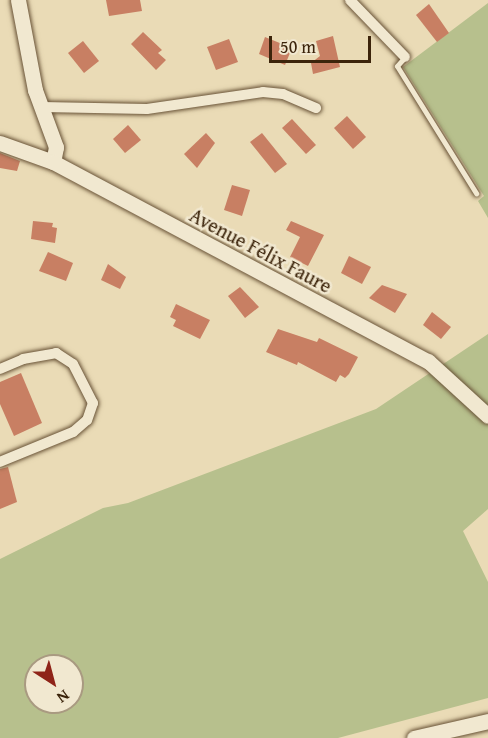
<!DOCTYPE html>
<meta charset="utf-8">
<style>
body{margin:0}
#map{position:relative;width:488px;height:738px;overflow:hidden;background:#eadbb6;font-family:"Gentium Book Plus",serif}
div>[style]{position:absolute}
.green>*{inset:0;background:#b7c08d}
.building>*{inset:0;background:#c87f63}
.roads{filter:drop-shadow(0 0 2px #685236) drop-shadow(0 0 2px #685236)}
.lane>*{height:5px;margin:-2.5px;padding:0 2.5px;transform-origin:2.5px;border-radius:2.5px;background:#f1e8d0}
.street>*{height:10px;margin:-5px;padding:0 5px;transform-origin:5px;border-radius:5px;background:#f1e8d0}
.secondary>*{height:15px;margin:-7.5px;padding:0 7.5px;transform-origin:7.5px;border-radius:7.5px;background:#f1e8d0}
span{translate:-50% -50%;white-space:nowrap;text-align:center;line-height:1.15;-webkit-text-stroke:5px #f1e8d0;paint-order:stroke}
.street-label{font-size:20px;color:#3c240b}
.north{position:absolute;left:24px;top:654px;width:60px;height:60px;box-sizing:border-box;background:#f1e8d0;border:2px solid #a99a81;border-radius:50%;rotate:144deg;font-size:16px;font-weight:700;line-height:24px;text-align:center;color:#3c240b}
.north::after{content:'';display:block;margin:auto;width:21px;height:27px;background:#8f2418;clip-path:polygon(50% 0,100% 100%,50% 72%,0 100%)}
.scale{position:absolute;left:269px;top:36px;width:102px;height:27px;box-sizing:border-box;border:3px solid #3c240b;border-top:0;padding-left:8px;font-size:18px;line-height:21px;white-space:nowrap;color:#3c240b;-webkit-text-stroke:4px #f1e8d0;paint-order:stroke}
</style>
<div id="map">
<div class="green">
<div style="clip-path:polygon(488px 3px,488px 218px,478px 201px,484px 196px,403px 67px)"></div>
<div style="clip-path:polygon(evenodd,488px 334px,488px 509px,463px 531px,488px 582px,488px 698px,338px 738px,0 738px,0 559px,103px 508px,128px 503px,376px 409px,488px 334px,36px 666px,72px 666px,72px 702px,36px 702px,36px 666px)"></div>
</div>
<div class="building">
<div style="clip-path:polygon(106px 0,140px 0,142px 11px,109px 16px)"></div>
<div style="clip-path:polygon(429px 4px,449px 33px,437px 42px,416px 15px)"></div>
<div style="clip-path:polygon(143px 32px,162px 50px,158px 53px,166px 60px,156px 70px,131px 44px)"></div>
<div style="clip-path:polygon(333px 36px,340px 67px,313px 74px,311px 63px,320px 56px,316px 41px)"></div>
<div style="clip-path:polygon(265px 37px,292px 48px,285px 65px,259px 54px)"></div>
<div style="clip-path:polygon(229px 39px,238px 62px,216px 70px,207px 47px)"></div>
<div style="clip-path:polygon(83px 41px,99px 61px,84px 73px,68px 53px)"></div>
<div style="clip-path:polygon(347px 116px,366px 137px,353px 149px,334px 128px)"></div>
<div style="clip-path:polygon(292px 119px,316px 145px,306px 154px,282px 128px)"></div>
<div style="clip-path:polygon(128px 125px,141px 140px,125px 153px,113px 139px)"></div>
<div style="clip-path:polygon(206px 133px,215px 143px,197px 168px,184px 154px)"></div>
<div style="clip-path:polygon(262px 133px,287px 164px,275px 173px,250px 142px)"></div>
<div style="clip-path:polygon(0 153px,20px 161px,17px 171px,0 168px)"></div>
<div style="clip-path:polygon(232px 185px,250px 190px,242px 216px,224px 210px)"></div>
<div style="clip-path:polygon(33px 221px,53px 223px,52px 227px,57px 228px,55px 243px,31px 239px)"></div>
<div style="clip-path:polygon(291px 221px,324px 235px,308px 266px,290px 257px,300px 237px,286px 230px)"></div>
<div style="clip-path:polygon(48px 252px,73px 263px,66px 281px,39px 271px)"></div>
<div style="clip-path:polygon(349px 256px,371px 267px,362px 284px,341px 273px)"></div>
<div style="clip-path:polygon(108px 264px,126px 277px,120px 289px,101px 280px)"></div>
<div style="clip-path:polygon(382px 285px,407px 294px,395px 313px,369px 298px)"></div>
<div style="clip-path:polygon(240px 287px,259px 307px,245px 318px,228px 296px)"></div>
<div style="clip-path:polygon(176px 304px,210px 320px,200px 339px,173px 326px,176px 320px,170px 317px)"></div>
<div style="clip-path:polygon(432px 312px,451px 327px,441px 339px,423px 325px)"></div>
<div style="clip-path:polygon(278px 329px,317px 342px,319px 338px,358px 357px,349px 374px,345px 378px,340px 375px,336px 382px,298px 362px,297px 365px,266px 352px)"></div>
<div style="clip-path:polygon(21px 373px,42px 423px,14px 436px,0 404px,0 382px)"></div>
<div style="clip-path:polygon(8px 467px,17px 502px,0 509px,0 469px)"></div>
</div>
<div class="roads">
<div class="lane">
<div style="left:405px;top:57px;width:12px;rotate:132deg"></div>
<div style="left:397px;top:66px;width:150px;rotate:58.1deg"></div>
</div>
<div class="street">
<div style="left:350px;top:0;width:79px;rotate:46deg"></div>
<div style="left:42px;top:107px;width:105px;rotate:1.1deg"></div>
<div style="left:147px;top:109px;width:117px;rotate:-8.3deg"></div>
<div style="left:263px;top:92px;width:20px;rotate:6deg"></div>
<div style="left:283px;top:94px;width:36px;rotate:23deg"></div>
<div style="left:0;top:369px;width:25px;rotate:-23deg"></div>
<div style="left:23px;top:359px;width:34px;rotate:-10deg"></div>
<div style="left:56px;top:353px;width:20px;rotate:33deg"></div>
<div style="left:73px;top:364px;width:44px;rotate:62.9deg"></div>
<div style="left:93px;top:403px;width:18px;rotate:109deg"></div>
<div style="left:87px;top:420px;width:18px;rotate:139deg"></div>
<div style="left:73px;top:432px;width:79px;rotate:157.7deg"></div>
</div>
<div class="secondary">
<div style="left:18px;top:0;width:92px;rotate:79.3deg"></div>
<div style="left:35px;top:90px;width:61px;rotate:69.8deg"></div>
<div style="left:56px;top:147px;width:15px;rotate:101deg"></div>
<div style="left:0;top:143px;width:56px;rotate:19.7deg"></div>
<div style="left:53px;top:162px;width:425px;rotate:28deg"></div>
<div style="left:428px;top:361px;width:81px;rotate:42.5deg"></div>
<div style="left:414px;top:738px;width:76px;rotate:-12.9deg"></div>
</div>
</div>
<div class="street-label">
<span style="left:261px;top:250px;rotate:28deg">Avenue Félix Faure</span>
</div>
<div class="north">N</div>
<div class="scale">50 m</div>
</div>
